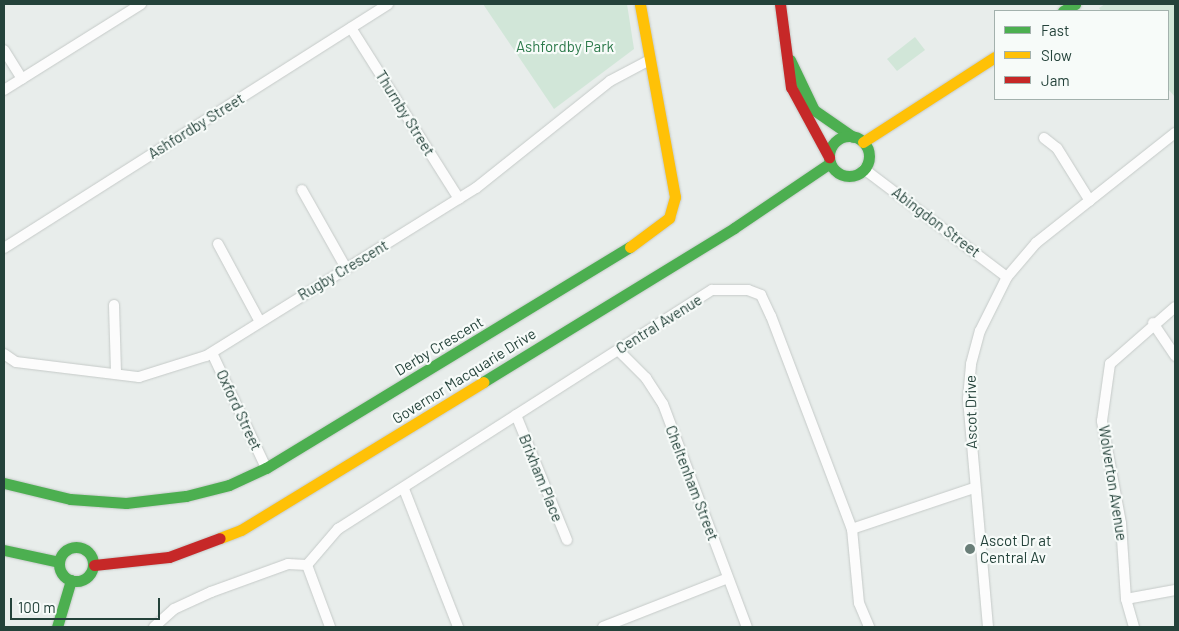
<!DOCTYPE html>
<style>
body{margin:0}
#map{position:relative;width:1179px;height:631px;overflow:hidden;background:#e8edeb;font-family:Barlow,sans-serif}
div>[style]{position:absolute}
.green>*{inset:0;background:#d1e6d8}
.roads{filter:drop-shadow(0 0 1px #c5cac8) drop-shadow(0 0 1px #c5cac8)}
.street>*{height:10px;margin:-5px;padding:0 5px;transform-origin:5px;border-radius:5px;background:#fcfcfc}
.fast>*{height:11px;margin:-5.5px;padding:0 5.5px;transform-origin:5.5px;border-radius:5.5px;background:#4caf50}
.fast>.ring{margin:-5.5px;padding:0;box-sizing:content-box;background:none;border:11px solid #4caf50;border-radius:50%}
.slow>*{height:11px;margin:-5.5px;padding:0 5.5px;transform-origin:5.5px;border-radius:5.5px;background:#ffc107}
.jam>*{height:11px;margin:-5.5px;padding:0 5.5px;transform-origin:5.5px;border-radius:5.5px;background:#c62828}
.dots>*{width:14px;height:14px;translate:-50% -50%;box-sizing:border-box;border:2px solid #f7fbf9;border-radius:50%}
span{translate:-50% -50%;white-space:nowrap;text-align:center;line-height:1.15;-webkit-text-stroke:4.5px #f7fbf9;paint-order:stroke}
.park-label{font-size:15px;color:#2d7a4b}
.street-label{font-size:15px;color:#24423a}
.poi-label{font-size:15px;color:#24423a}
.left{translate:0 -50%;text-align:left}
.frame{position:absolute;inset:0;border:5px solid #24423a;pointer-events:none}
.legend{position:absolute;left:994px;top:10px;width:175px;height:90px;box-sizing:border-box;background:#f7fbf9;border:1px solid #a3b1ad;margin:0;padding:6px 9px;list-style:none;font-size:15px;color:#24423a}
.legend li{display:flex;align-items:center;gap:10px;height:25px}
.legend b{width:25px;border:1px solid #a3b1ad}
.scale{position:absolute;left:10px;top:598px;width:150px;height:22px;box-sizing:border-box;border:2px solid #24423a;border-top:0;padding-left:6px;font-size:15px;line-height:18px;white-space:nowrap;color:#24423a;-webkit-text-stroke:4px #f7fbf9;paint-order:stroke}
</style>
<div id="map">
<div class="green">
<div style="clip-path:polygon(483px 4px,627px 4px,634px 49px,554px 109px)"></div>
<div style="clip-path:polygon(1105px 4px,1175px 4px,1175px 97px,1168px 89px,1168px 11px,1101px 11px,1099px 8px)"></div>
<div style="clip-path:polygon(915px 37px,925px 50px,897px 71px,887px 59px)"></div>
</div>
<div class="roads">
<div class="street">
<div style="left:351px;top:28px;width:202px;rotate:57.7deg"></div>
<div style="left:4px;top:50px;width:34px;rotate:58deg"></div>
<div style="left:4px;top:90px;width:162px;rotate:-32.1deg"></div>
<div style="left:1044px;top:138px;width:16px;rotate:38deg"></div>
<div style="left:1057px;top:148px;width:62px;rotate:58.1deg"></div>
<div style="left:864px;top:169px;width:179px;rotate:37.1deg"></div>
<div style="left:302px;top:190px;width:90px;rotate:60.6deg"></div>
<div style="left:218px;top:244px;width:86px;rotate:61.7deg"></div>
<div style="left:4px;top:248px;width:455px;rotate:-32.4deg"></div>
<div style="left:114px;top:305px;width:69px;rotate:88.3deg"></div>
<div style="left:1153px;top:323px;width:40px;rotate:56deg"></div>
<div style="left:618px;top:350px;width:40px;rotate:45deg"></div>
<div style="left:646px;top:378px;width:31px;rotate:57deg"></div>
<div style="left:663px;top:404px;width:238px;rotate:69.4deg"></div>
<div style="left:212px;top:353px;width:127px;rotate:64.8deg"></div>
<div style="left:4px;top:354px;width:14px;rotate:34deg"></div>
<div style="left:16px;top:362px;width:124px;rotate:7deg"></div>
<div style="left:139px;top:377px;width:70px;rotate:-17.4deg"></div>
<div style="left:206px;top:356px;width:318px;rotate:-31.9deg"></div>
<div style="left:476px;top:188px;width:171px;rotate:-38.6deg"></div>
<div style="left:610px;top:81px;width:43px;rotate:-27.8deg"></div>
<div style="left:516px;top:415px;width:135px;rotate:67.8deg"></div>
<div style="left:404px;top:489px;width:148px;rotate:68.6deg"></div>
<div style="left:852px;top:529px;width:129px;rotate:-18.6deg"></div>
<div style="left:307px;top:565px;width:48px;rotate:-49.3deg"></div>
<div style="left:338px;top:529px;width:444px;rotate:-32.6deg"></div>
<div style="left:712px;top:290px;width:36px"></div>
<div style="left:748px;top:290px;width:14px;rotate:21deg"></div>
<div style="left:761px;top:295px;width:23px;rotate:65deg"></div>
<div style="left:771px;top:316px;width:228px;rotate:69.2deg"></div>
<div style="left:852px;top:529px;width:74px;rotate:84.6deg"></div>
<div style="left:859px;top:603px;width:26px;rotate:67deg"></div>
<div style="left:307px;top:565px;width:66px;rotate:69.6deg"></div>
<div style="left:1126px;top:599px;width:50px;rotate:-10.4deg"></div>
<div style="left:154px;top:627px;width:27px;rotate:-42deg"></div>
<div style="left:174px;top:609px;width:41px;rotate:-24.7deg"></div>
<div style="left:211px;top:592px;width:82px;rotate:-20deg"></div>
<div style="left:288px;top:564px;width:19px;rotate:3deg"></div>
<div style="left:603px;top:627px;width:134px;rotate:-21.4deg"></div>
<div style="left:988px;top:627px;width:229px;rotate:-95deg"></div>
<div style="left:968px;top:399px;width:35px;rotate:-85deg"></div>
<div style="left:971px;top:364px;width:34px;rotate:-75deg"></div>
<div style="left:980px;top:331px;width:60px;rotate:-63.4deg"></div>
<div style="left:1007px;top:277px;width:45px;rotate:-49.5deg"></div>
<div style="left:1036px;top:243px;width:177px;rotate:-38.4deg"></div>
<div style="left:1134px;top:627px;width:29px;rotate:-106deg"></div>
<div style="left:1126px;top:599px;width:76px;rotate:-93.8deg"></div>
<div style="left:1121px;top:523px;width:104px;rotate:-100.6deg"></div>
<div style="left:1102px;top:421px;width:58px;rotate:-82deg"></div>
<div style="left:1110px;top:364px;width:86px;rotate:-41.2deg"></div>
</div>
<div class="fast">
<div style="left:1063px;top:11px;width:14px;rotate:-30deg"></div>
<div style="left:790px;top:60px;width:55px;rotate:64.4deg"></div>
<div style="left:814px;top:110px;width:47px;rotate:34.7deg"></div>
<div class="ring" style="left:829px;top:136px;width:29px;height:29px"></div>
<div style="left:483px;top:382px;width:294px;rotate:-31.5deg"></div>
<div style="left:734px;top:228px;width:116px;rotate:-34.1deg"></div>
<div style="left:4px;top:483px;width:68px;rotate:13.6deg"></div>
<div style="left:70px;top:499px;width:56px;rotate:4.1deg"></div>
<div style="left:126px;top:503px;width:60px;rotate:-6.7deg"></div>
<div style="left:186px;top:496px;width:44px;rotate:-14.3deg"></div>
<div style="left:229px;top:485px;width:41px;rotate:-24.7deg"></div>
<div style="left:266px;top:468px;width:426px;rotate:-31.3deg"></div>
<div class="ring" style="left:59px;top:547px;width:23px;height:23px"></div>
<div style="left:4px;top:550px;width:56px;rotate:12.3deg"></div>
<div style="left:57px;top:627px;width:49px;rotate:-73.4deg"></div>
</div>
<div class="slow">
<div style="left:863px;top:142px;width:157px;rotate:-32.8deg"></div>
<div style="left:630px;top:247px;width:49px;rotate:-36.6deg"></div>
<div style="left:669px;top:218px;width:22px;rotate:-74deg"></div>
<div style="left:675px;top:197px;width:196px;rotate:-100.3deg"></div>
<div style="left:220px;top:538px;width:22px;rotate:-21deg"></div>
<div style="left:241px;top:530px;width:284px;rotate:-31.4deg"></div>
</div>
<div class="jam">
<div style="left:780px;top:4px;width:84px;rotate:82.5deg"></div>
<div style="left:791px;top:87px;width:80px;rotate:61.5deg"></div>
<div style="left:94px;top:565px;width:75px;rotate:-6.1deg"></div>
<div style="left:169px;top:557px;width:54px;rotate:-20.4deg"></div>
</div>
</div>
<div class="dots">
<div style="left:970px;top:549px;background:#697e78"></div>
</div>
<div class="park-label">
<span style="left:565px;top:47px">Ashfordby Park</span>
</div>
<div class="street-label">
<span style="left:405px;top:113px;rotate:58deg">Thurnby Street</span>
<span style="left:196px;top:126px;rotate:-32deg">Ashfordby Street</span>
<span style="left:936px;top:222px;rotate:37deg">Abingdon Street</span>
<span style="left:343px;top:270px;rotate:-31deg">Rugby Crescent</span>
<span style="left:659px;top:324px;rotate:-32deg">Central Avenue</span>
<span style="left:439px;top:346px;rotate:-31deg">Derby Crescent</span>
<span style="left:464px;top:376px;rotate:-32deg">Governor Macquarie Drive</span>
<span style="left:239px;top:410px;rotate:65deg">Oxford Street</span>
<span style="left:971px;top:412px;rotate:-91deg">Ascot Drive</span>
<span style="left:541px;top:478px;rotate:68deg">Brixham Place</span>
<span style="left:692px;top:483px;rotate:69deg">Cheltenham Street</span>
<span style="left:1113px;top:483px;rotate:81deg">Wolverton Avenue</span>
</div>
<div class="poi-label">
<span class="left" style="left:980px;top:549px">Ascot Dr at<br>Central Av</span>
</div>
<div class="frame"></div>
<ul class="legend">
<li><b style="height:6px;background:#4caf50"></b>Fast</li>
<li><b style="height:6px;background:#ffc107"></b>Slow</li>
<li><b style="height:6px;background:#c62828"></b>Jam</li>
</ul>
<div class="scale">100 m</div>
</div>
